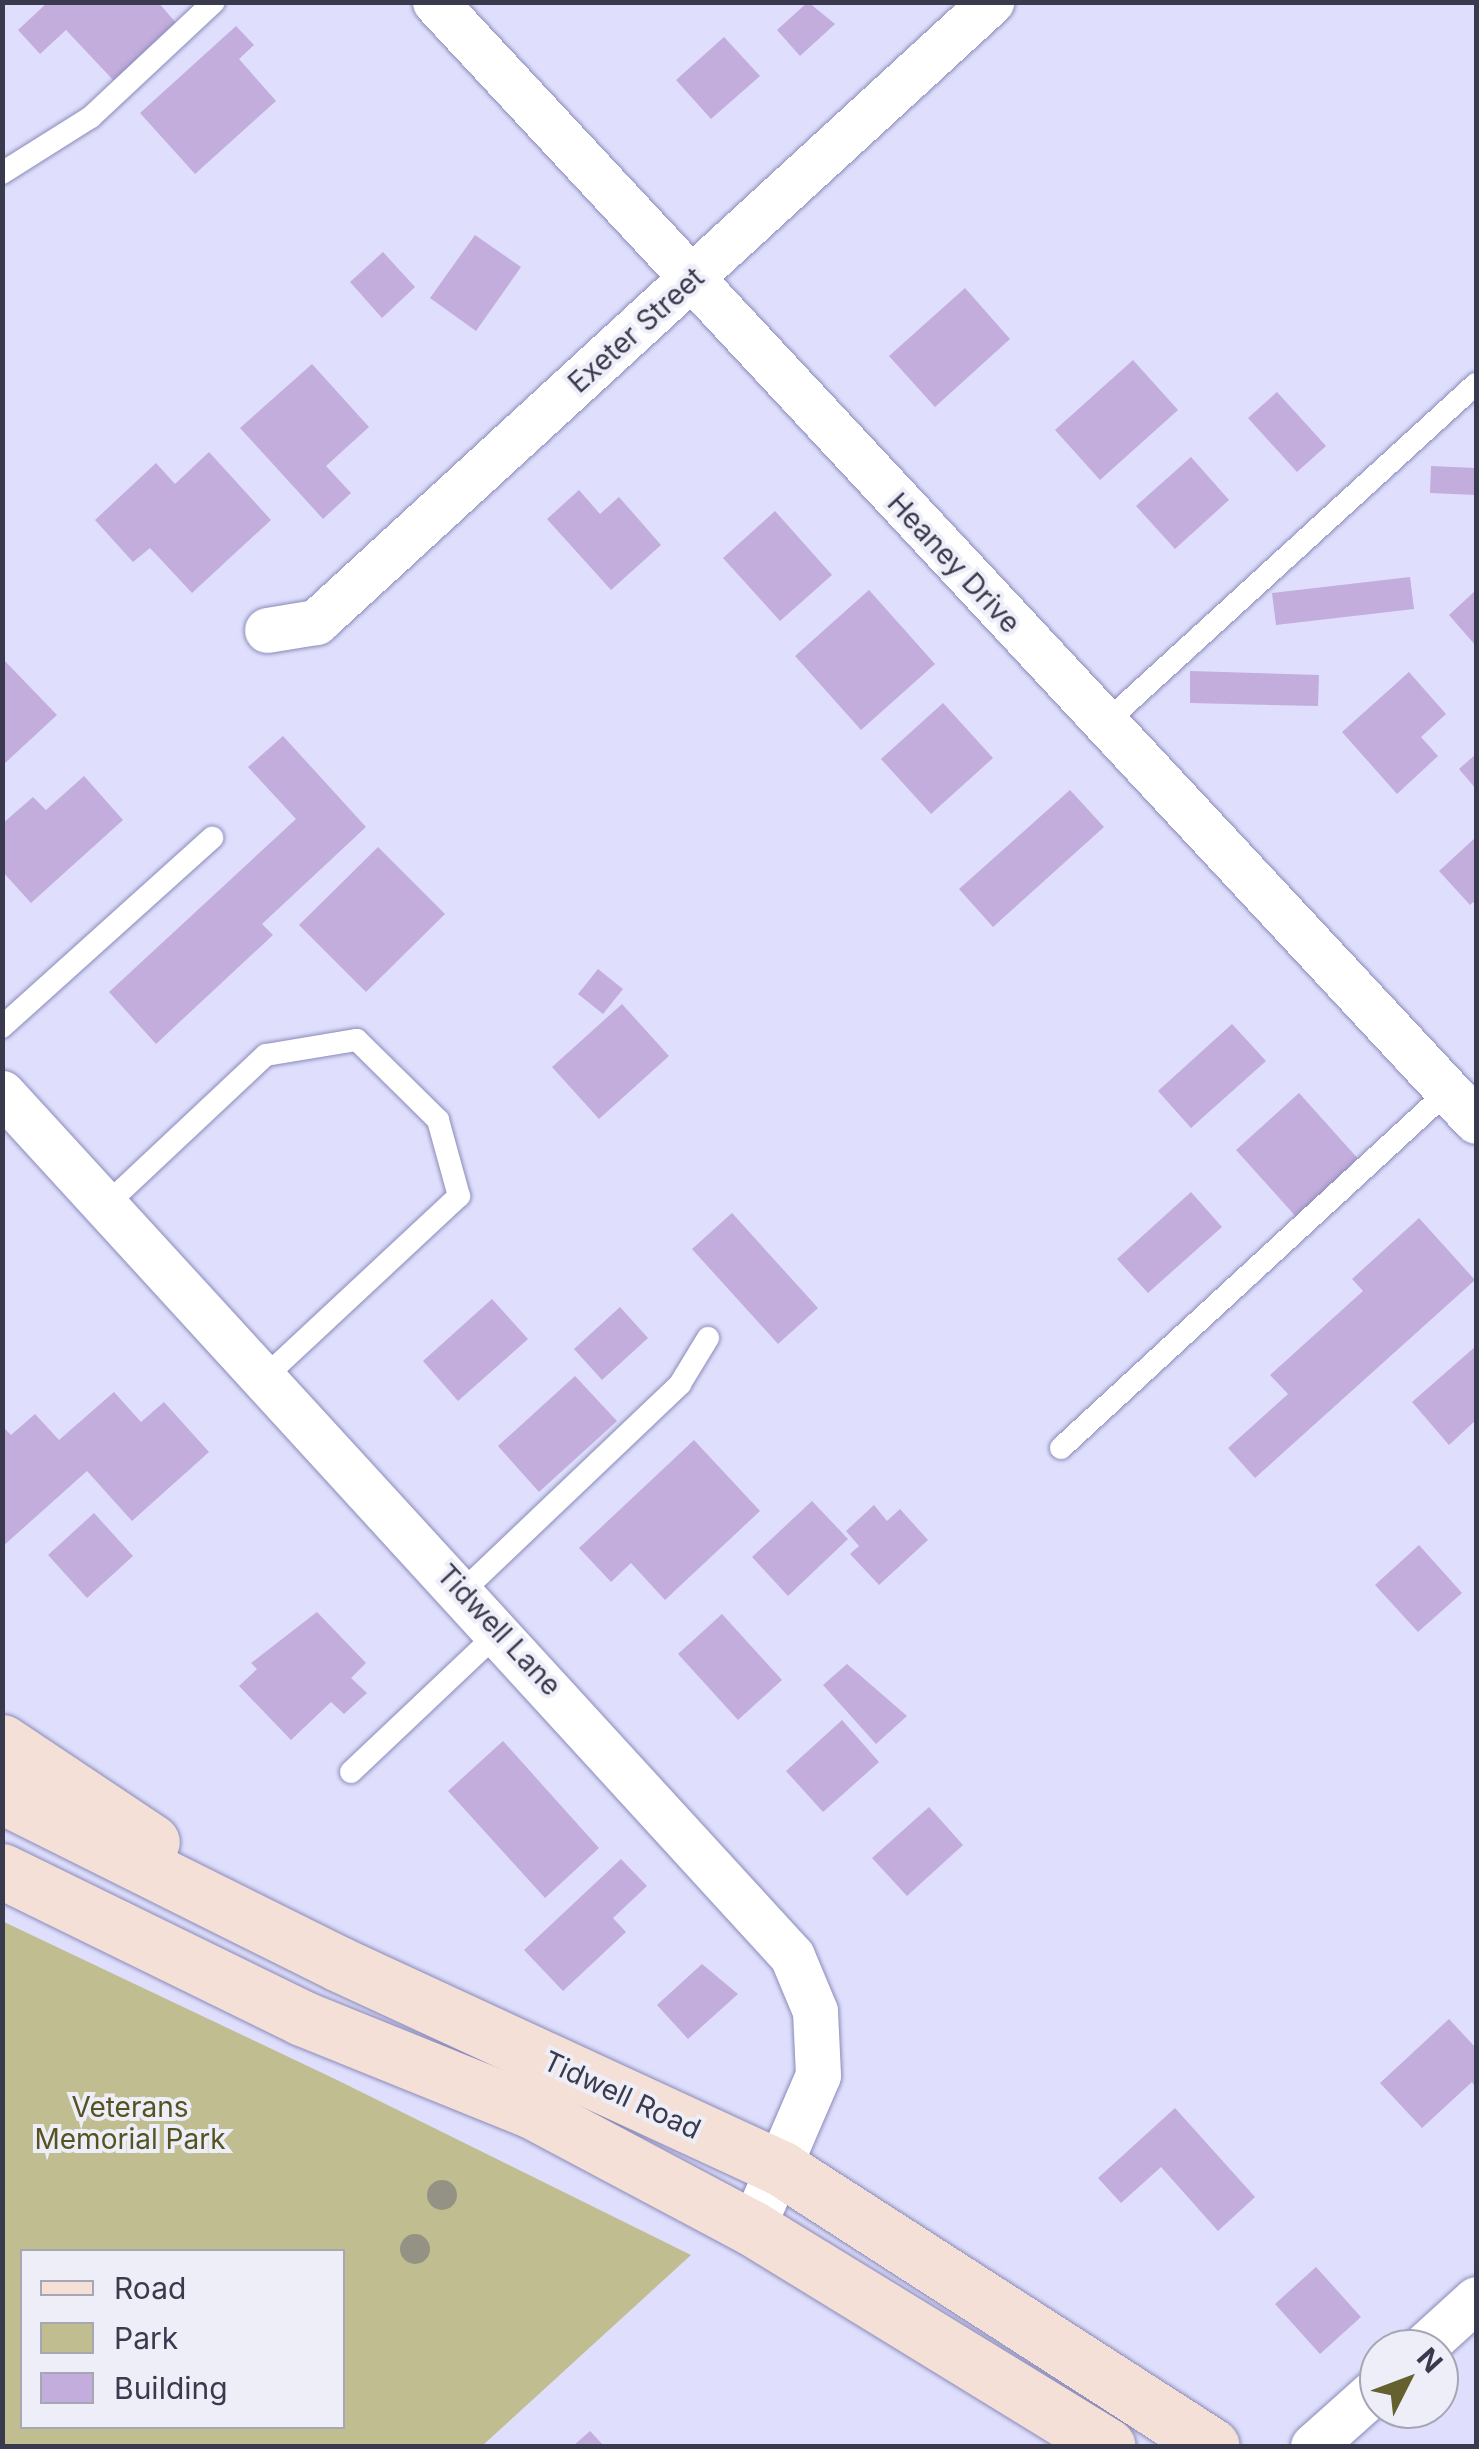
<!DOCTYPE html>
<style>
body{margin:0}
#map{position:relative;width:1479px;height:2449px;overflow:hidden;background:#dfdffd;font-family:Inter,sans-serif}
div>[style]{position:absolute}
.green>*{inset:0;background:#c0be90}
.building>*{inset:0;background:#c2addc}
.roads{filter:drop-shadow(0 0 2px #8b8ab9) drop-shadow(0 0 2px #8b8ab9)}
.service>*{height:22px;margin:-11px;padding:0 11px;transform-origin:11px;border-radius:11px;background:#fff}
.minor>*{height:45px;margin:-22.5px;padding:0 22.5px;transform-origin:22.5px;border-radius:22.5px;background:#fff}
.secondary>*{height:55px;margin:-27.5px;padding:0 27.5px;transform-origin:27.5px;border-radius:27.5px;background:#f4e0d6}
.trees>*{width:30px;height:30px;margin:-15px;border-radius:50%;background:#949284}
span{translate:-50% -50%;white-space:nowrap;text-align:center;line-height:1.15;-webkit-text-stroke:8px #eeeef9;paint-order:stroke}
.street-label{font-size:28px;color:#3a3a4e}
.park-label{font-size:28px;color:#565321}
.frame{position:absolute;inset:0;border:5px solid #3a3a4e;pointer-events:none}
.legend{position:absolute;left:20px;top:2249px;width:325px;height:180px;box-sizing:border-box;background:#eeeef9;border:2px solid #a6a6b5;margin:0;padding:12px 18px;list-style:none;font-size:30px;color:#3a3a4e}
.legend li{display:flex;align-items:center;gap:20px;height:50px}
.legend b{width:50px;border:2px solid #a6a6b5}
.north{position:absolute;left:1359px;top:2329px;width:100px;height:100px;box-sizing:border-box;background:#eeeef9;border:2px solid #a6a6b5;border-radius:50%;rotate:48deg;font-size:28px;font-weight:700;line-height:40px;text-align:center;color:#3a3a4e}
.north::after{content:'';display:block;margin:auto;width:35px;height:45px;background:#64612e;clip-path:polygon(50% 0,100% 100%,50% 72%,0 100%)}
</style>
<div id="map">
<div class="green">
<div style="clip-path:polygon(evenodd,2px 1921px,335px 2079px,691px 2255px,482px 2446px,3px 2446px,2px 1921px,22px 2252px,342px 2252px,342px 2426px,22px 2426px,22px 2252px)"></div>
</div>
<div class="building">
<div style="clip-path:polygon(48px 2px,158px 2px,177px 24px,114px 81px,66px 30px,40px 54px,18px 30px)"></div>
<div style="clip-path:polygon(808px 2px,835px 24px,800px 56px,777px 30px)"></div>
<div style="clip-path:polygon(236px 26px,254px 45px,239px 59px,276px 101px,195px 174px,140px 113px)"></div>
<div style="clip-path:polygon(724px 37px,760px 76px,711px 119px,676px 80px)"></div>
<div style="clip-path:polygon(475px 235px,521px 267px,476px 331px,430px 298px)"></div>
<div style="clip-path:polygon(383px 252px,415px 287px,382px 318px,350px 282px)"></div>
<div style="clip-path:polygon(965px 288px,1010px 339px,935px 407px,889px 356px)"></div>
<div style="clip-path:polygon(1133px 360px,1178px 410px,1100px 480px,1055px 430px)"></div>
<div style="clip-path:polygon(312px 364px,369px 427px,326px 466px,351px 493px,323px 519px,240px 428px)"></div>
<div style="clip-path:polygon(1277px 392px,1326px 446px,1297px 472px,1248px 418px)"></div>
<div style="clip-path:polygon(209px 452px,271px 520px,192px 593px,150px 548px,133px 562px,95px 520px,156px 463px,175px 484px)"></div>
<div style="clip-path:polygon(1191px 457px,1229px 500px,1175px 549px,1136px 506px)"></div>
<div style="clip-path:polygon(1431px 466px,1476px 468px,1476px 495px,1430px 493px)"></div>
<div style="clip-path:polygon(579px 490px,600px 514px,619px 497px,661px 545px,611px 590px,547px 519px)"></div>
<div style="clip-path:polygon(775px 511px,832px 575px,780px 621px,723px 558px)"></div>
<div style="clip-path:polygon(1410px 577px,1414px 609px,1276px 625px,1272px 593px)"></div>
<div style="clip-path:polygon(869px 590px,935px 664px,861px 730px,795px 656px)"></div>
<div style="clip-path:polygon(1476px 590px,1476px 646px,1449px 615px)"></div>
<div style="clip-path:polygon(2px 658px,57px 715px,4px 764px,2px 762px)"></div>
<div style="clip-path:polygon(1190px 671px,1319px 675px,1318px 706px,1190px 703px)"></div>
<div style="clip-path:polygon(1409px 672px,1446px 714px,1421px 737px,1438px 756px,1397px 794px,1342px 732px)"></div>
<div style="clip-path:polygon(943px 703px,993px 758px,931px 814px,881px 759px)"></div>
<div style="clip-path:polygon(283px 736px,366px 827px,262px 924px,273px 935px,156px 1044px,109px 992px,296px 819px,248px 767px)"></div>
<div style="clip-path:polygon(1476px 754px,1476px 789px,1459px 769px)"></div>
<div style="clip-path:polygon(84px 776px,123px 820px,31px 903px,2px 871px,2px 824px,33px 797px,46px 810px)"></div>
<div style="clip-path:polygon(1070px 790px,1104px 827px,993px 927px,959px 889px)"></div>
<div style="clip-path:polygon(1476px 837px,1476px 900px,1470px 905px,1439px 871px)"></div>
<div style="clip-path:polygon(378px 847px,445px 914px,366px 992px,299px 925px)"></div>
<div style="clip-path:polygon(598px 969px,623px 989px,603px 1014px,578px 994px)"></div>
<div style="clip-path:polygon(622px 1004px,669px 1056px,599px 1119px,552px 1067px)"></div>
<div style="clip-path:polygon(1232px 1024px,1266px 1061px,1191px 1128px,1158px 1091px)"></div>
<div style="clip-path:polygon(1299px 1093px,1361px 1162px,1298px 1219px,1236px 1150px)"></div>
<div style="clip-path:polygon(1191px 1192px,1222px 1227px,1148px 1293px,1117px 1259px)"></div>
<div style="clip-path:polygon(732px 1213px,818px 1308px,778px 1344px,692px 1249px)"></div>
<div style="clip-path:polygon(1419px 1218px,1475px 1280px,1255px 1478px,1228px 1448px,1288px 1394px,1270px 1375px,1363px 1291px,1352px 1279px)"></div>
<div style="clip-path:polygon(492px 1299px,528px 1339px,458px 1401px,423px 1361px)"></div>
<div style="clip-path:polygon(620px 1307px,648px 1338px,602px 1380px,574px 1349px)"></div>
<div style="clip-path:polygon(1476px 1346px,1476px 1420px,1449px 1445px,1412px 1402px)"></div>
<div style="clip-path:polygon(575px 1376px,617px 1421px,539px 1492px,498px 1446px)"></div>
<div style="clip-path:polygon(114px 1392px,141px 1422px,164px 1402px,209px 1452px,132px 1521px,87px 1471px,2px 1547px,2px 1426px,11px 1435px,35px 1414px,59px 1440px)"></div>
<div style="clip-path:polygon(694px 1440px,760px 1511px,665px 1600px,631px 1563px,611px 1582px,579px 1548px)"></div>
<div style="clip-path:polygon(812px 1501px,848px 1539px,788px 1596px,752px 1557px)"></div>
<div style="clip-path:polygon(874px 1505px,887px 1521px,900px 1509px,928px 1540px,879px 1585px,850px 1554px,859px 1546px,846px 1531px)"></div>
<div style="clip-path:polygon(94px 1513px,133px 1556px,87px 1598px,48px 1555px)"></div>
<div style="clip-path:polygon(1419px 1545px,1462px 1593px,1418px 1632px,1375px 1585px)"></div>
<div style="clip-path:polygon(317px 1612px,366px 1663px,351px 1678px,367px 1693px,344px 1714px,331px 1702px,291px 1740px,239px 1686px,257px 1669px,251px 1663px)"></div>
<div style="clip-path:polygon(722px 1614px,782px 1680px,738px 1720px,678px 1654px)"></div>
<div style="clip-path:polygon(847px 1664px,907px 1716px,876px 1744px,823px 1685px)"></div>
<div style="clip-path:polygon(842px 1720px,879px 1762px,823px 1812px,786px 1771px)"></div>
<div style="clip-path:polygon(503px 1741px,599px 1848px,545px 1898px,448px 1791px)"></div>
<div style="clip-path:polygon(929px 1807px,963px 1845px,907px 1896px,872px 1858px)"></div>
<div style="clip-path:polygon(621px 1859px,647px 1886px,613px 1918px,626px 1932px,563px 1991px,524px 1950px)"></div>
<div style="clip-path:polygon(702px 1964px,738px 1994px,688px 2039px,657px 2005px)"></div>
<div style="clip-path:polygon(1449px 2019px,1476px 2048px,1476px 2088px,1472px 2082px,1422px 2128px,1380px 2083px)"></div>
<div style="clip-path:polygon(1175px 2108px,1255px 2197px,1218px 2231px,1161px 2167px,1121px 2203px,1098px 2178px)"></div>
<div style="clip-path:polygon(1316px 2267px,1361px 2317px,1320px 2354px,1275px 2304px)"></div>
<div style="clip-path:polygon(590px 2431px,604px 2446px,573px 2446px)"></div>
</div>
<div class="roads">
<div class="service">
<div style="left:2px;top:173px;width:105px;rotate:-32.2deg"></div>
<div style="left:91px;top:117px;width:168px;rotate:-43.1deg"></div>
<div style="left:1104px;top:724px;width:504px;rotate:-42.43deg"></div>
<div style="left:2px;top:1027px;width:283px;rotate:-42deg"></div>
<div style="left:106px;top:1205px;width:219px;rotate:-43.2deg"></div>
<div style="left:266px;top:1055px;width:92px;rotate:-9.4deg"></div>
<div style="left:357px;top:1040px;width:114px;rotate:44.6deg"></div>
<div style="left:438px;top:1120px;width:79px;rotate:74.6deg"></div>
<div style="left:459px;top:1196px;width:265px;rotate:137deg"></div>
<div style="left:1061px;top:1448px;width:527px;rotate:-42.69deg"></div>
<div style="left:463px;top:1591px;width:300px;rotate:-43.6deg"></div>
<div style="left:680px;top:1384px;width:54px;rotate:-58.7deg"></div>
<div style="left:351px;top:1772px;width:205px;rotate:-43.4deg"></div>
</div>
<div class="minor">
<div style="left:435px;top:2px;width:1528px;rotate:47.07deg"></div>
<div style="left:267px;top:630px;width:50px;rotate:-9.3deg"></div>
<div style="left:316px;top:622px;width:917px;rotate:-42.57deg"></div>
<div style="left:2px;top:1093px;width:1170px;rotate:47.53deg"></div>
<div style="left:792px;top:1956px;width:60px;rotate:67.3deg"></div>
<div style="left:815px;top:2011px;width:64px;rotate:87.3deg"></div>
<div style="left:818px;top:2075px;width:167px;rotate:113.3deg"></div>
<div style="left:1421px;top:2349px;width:74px;rotate:-42.3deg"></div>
<div style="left:1313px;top:2446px;width:89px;rotate:-41.8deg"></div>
</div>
<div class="secondary">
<div style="left:2px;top:1742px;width:180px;rotate:33.7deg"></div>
<div style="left:2px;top:1796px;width:377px;rotate:26.5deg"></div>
<div style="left:339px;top:1964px;width:488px;rotate:24.8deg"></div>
<div style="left:782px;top:2169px;width:511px;rotate:32.79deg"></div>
<div style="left:2px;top:1871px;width:334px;rotate:26.1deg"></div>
<div style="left:302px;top:2018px;width:246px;rotate:22deg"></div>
<div style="left:530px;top:2110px;width:251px;rotate:28deg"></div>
<div style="left:752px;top:2228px;width:417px;rotate:31.5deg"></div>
</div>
</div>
<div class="trees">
<div style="left:442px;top:2195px"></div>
<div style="left:415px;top:2249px"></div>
</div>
<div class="street-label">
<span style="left:636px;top:330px;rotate:-42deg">Exeter Street</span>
<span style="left:954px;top:563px;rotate:47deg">Heaney Drive</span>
<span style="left:499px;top:1630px;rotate:47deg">Tidwell Lane</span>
<span style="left:622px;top:2095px;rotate:25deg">Tidwell Road</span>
</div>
<div class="park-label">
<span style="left:130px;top:2123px">Veterans<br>Memorial Park</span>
</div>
<div class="frame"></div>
<ul class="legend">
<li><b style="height:12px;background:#f4e0d6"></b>Road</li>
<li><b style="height:28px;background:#c0be90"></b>Park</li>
<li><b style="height:28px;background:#c2addc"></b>Building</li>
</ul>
<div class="north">N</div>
</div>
